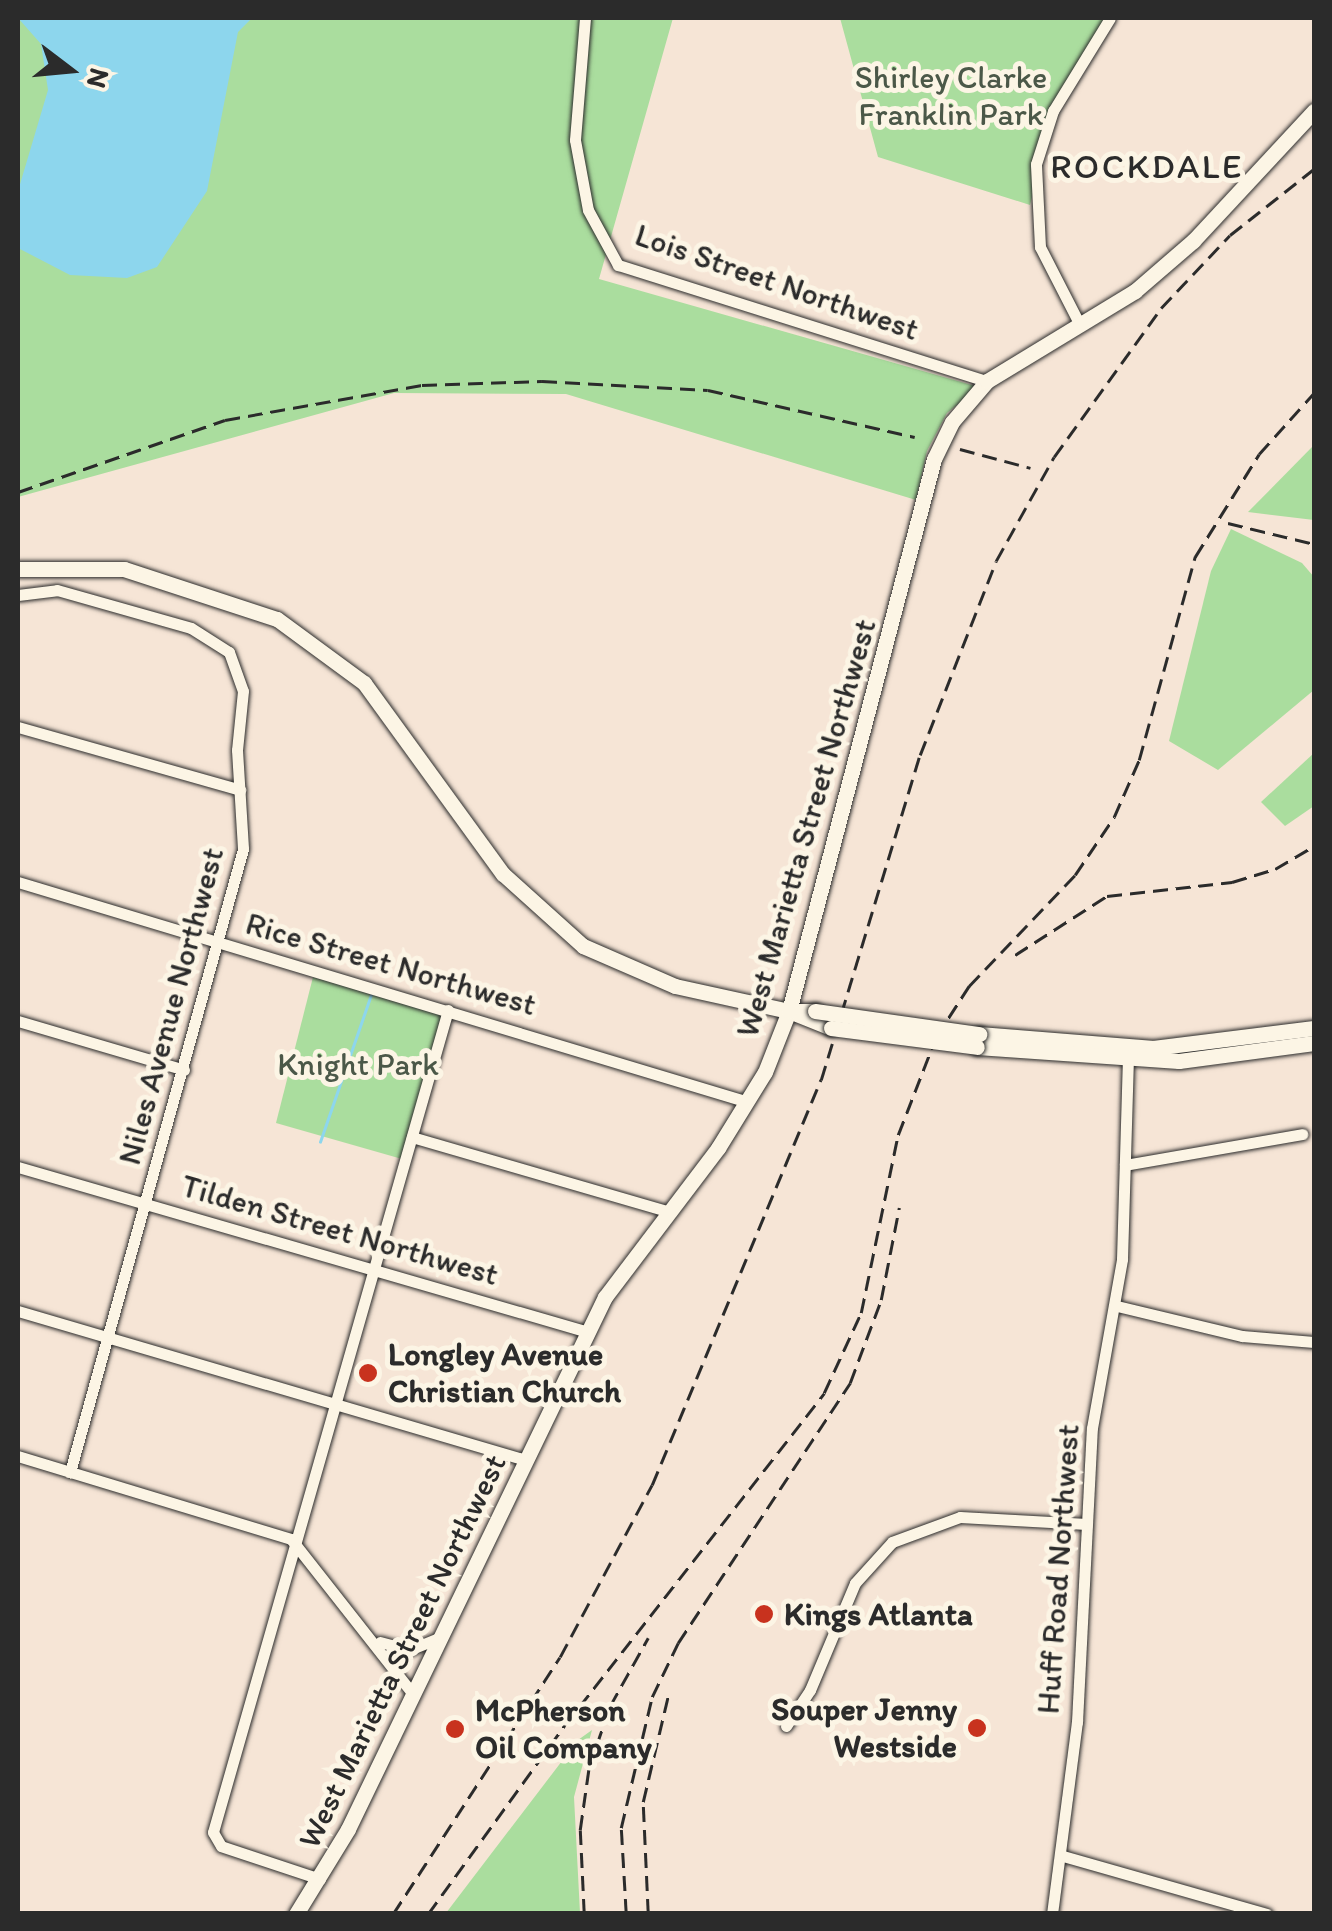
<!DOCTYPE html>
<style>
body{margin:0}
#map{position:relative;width:1332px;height:1931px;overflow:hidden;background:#f6e5d6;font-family:Itim,sans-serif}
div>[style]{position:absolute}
.green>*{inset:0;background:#aadd9e}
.water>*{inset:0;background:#8dd6ed}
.stream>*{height:2.5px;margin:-1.25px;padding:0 1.25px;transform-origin:1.25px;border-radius:1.25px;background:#8dd6ed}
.roads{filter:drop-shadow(0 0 2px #2b2b2b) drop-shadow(0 0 2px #2b2b2b)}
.street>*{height:11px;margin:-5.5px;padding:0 5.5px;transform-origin:5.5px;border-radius:5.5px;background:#fcf5e5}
.secondary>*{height:15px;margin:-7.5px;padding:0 7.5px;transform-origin:7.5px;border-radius:7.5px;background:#fcf5e5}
.rail>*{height:2.5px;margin-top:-1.25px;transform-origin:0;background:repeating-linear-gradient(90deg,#2b2b2b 0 15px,transparent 0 23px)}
.bridges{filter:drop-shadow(0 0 2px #2b2b2b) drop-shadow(0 0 2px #2b2b2b)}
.secondary-bridge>*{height:15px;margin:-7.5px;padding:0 7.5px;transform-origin:7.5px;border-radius:7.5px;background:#fcf5e5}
.dots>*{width:28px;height:28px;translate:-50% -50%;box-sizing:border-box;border:5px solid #fcf5e5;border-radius:50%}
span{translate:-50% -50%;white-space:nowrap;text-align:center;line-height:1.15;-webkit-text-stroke:10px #fcf5e5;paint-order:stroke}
.park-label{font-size:32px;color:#4b5848}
.street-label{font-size:32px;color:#2b2b2b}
.poi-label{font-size:32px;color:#2b2b2b;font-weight:700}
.left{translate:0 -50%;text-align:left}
.right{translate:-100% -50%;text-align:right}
.neighbourhood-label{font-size:35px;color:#2b2b2b;letter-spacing:2.5px}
.frame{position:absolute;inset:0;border:20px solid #2b2b2b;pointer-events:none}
.north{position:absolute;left:20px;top:20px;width:100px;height:100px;-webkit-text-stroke:8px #fcf5e5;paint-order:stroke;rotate:106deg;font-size:28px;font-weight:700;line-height:40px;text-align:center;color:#2b2b2b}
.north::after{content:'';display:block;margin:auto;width:35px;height:45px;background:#2b2b2b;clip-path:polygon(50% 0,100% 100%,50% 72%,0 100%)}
</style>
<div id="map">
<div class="green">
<div style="clip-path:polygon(18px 18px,673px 18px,599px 279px,979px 387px,947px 413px,927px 451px,916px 500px,566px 394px,394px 393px,18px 497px)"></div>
<div style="clip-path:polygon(840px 18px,1111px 18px,1060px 90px,1030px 205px,878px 157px)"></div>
<div style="clip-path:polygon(1314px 445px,1314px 520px,1248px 512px)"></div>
<div style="clip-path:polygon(1231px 529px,1302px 563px,1314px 577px,1314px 690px,1218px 770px,1169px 741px,1211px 571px)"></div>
<div style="clip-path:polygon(1314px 753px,1314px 806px,1285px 826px,1261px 802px)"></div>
<div style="clip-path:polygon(313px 977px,442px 1014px,402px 1159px,276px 1123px)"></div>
<div style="clip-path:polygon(592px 1730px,574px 1797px,580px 1913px,446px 1913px,578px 1740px)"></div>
</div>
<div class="water">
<div style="clip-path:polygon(18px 18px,252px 18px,238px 32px,207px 191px,157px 267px,127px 278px,70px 275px,18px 248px,18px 191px,48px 90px,41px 44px)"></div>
</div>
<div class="stream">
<div style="left:320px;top:1142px;width:159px;rotate:-70.9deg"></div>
</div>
<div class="roads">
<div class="street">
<div style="left:585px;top:18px;width:122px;rotate:94.7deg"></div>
<div style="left:575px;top:140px;width:71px;rotate:79.5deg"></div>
<div style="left:588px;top:210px;width:63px;rotate:61.4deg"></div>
<div style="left:618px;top:265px;width:387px;rotate:17.5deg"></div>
<div style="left:1080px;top:325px;width:88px;rotate:-117.1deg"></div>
<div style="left:1040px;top:247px;width:83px;rotate:-92.8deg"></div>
<div style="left:1036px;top:164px;width:56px;rotate:-72.2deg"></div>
<div style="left:1053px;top:111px;width:109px;rotate:-58.5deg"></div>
<div style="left:18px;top:595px;width:39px;rotate:-7deg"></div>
<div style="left:57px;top:590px;width:139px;rotate:15.8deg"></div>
<div style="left:191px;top:628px;width:45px;rotate:32.3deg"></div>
<div style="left:229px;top:652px;width:41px;rotate:70.3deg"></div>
<div style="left:243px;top:691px;width:59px;rotate:95.8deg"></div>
<div style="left:237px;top:750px;width:99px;rotate:86.5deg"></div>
<div style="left:243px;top:849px;width:647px;rotate:105.52deg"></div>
<div style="left:18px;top:727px;width:231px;rotate:15.8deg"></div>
<div style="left:18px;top:882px;width:762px;rotate:16.77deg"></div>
<div style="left:18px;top:1021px;width:173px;rotate:16.4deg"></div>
<div style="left:412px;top:1137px;width:266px;rotate:16.2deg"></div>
<div style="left:1125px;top:1165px;width:180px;rotate:-9.9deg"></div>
<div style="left:18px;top:1167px;width:593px;rotate:16.14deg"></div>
<div style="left:1117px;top:1306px;width:129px;rotate:13.5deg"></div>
<div style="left:1242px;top:1336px;width:72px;rotate:4.8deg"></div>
<div style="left:18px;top:1311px;width:529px;rotate:16.35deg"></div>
<div style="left:18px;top:1456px;width:285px;rotate:16.9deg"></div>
<div style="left:291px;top:1539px;width:197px;rotate:51.8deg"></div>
<div style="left:380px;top:1642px;width:30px;rotate:15deg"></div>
<div style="left:409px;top:1650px;width:35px;rotate:-22deg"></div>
<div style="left:786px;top:1726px;width:43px;rotate:-56.3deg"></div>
<div style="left:810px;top:1690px;width:116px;rotate:-67.2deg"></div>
<div style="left:855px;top:1583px;width:55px;rotate:-47.9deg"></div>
<div style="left:892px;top:1542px;width:72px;rotate:-20.2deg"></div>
<div style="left:960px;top:1517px;width:127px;rotate:3.2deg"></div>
<div style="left:1063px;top:1856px;width:212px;rotate:15.9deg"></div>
<div style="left:320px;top:1879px;width:104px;rotate:-161.6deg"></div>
<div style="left:221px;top:1846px;width:16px;rotate:-120deg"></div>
<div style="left:213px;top:1832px;width:855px;rotate:-74.05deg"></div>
<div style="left:1052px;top:1914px;width:194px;rotate:-82.6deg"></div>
<div style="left:1077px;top:1722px;width:294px;rotate:-87.1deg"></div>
<div style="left:1092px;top:1428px;width:172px;rotate:-79.9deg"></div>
<div style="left:1122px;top:1259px;width:207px;rotate:-88.3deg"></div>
</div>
<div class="secondary">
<div style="left:18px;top:569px;width:106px"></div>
<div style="left:124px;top:569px;width:161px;rotate:18.1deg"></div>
<div style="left:277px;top:619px;width:108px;rotate:36.3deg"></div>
<div style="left:364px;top:683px;width:236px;rotate:54deg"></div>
<div style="left:503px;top:874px;width:108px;rotate:42deg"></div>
<div style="left:583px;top:946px;width:100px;rotate:23.5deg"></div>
<div style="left:675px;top:986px;width:117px;rotate:12.4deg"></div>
<div style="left:789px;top:1011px;width:26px"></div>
<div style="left:789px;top:1011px;width:45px;rotate:22deg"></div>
<div style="left:979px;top:1034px;width:175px;rotate:4.6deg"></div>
<div style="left:1153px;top:1048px;width:162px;rotate:-7.1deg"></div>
<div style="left:977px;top:1047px;width:202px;rotate:4deg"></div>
<div style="left:1179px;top:1061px;width:136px;rotate:-7.6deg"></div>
<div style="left:296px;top:1914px;width:100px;rotate:-58.5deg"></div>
<div style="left:348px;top:1829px;width:591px;rotate:-64.22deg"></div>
<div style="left:605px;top:1297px;width:187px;rotate:-52.8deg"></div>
<div style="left:718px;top:1148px;width:89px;rotate:-58.3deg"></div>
<div style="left:765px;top:1072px;width:66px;rotate:-68.5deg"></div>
<div style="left:789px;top:1011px;width:571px;rotate:-75.28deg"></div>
<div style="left:934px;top:459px;width:41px;rotate:-64.1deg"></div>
<div style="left:952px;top:422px;width:54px;rotate:-49.5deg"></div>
<div style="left:987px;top:381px;width:173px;rotate:-31.3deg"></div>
<div style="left:1135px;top:291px;width:77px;rotate:-40.8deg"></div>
<div style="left:1193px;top:241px;width:178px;rotate:-47.1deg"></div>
</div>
</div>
<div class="rail">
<div style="left:960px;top:449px;width:73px;rotate:15deg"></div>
<div style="left:18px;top:492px;width:219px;rotate:-19.2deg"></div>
<div style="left:225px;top:420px;width:200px;rotate:-10.1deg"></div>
<div style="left:422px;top:385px;width:120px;rotate:-1.9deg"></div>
<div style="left:542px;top:381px;width:166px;rotate:3.1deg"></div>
<div style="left:708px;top:390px;width:212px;rotate:12.8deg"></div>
<div style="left:1228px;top:523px;width:89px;rotate:13.7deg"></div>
<div style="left:1015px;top:955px;width:109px;rotate:-32.7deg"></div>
<div style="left:1107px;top:896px;width:126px;rotate:-6.4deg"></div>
<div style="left:1232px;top:882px;width:45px;rotate:-16.8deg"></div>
<div style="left:1275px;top:869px;width:45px;rotate:-30.5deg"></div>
<div style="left:393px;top:1914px;width:306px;rotate:-57deg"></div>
<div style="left:560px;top:1657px;width:195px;rotate:-61.9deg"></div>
<div style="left:652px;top:1485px;width:439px;rotate:-67.4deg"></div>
<div style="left:821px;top:1080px;width:340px;rotate:-73.1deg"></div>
<div style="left:920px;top:755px;width:208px;rotate:-68.6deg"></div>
<div style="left:996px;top:561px;width:119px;rotate:-60.9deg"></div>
<div style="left:1054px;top:457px;width:183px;rotate:-54.3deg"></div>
<div style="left:1161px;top:308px;width:100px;rotate:-46.6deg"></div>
<div style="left:1230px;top:235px;width:107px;rotate:-38.2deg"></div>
<div style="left:428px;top:1914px;width:233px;rotate:-54.1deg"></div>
<div style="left:565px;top:1725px;width:421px;rotate:-52deg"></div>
<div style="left:824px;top:1393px;width:88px;rotate:-65.2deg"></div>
<div style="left:861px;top:1313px;width:182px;rotate:-78.3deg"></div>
<div style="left:898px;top:1135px;width:105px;rotate:-68.8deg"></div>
<div style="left:936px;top:1037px;width:61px;rotate:-57.1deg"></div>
<div style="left:969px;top:986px;width:153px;rotate:-46.3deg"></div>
<div style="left:1075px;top:875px;width:70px;rotate:-56.1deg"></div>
<div style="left:1114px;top:817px;width:62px;rotate:-66.3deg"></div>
<div style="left:1139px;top:760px;width:211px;rotate:-74.6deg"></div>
<div style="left:1195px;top:557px;width:121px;rotate:-58.1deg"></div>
<div style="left:1259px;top:454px;width:82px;rotate:-48deg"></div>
<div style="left:584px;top:1914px;width:84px;rotate:-92.7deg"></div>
<div style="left:580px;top:1830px;width:64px;rotate:-81.9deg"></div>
<div style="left:589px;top:1767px;width:65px;rotate:-71deg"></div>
<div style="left:610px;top:1706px;width:78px;rotate:-60.8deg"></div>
<div style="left:626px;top:1914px;width:86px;rotate:-93.3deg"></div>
<div style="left:621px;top:1828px;width:135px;rotate:-76.7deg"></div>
<div style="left:652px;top:1697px;width:60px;rotate:-64.3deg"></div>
<div style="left:678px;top:1643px;width:312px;rotate:-56.5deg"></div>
<div style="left:850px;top:1383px;width:89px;rotate:-69.5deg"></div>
<div style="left:881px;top:1300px;width:94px;rotate:-78.9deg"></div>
<div style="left:648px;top:1914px;width:112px;rotate:-92.6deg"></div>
<div style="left:643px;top:1802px;width:109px;rotate:-76.7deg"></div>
</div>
<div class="bridges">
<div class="secondary-bridge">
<div style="left:815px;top:1011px;width:166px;rotate:8deg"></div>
<div style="left:831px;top:1028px;width:147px;rotate:7.4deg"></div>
</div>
</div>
<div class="dots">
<div style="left:368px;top:1373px;background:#c8321e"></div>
<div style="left:764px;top:1614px;background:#c8321e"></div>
<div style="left:977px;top:1728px;background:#c8321e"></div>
<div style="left:455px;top:1729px;background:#c8321e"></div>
</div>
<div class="park-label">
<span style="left:951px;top:96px">Shirley Clarke<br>Franklin Park</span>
<span style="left:358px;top:1064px">Knight Park</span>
</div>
<div class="street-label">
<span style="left:777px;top:282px;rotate:19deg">Lois Street Northwest</span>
<span style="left:806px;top:828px;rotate:-74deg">West Marietta Street Northwest</span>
<span style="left:391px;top:964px;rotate:16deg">Rice Street Northwest</span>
<span style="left:171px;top:1006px;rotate:-75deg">Niles Avenue Northwest</span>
<span style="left:340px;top:1230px;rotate:16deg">Tilden Street Northwest</span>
<span style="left:1058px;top:1569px;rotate:-86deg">Huff Road Northwest</span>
<span style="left:402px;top:1651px;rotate:-64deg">West Marietta Street Northwest</span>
</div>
<div class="poi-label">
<span class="left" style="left:388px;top:1373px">Longley Avenue<br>Christian Church</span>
<span class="left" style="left:784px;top:1614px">Kings Atlanta</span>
<span class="right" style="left:957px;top:1728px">Souper Jenny<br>Westside</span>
<span class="left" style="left:475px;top:1729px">McPherson<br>Oil Company</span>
</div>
<div class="neighbourhood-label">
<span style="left:1147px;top:166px">ROCKDALE</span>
</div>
<div class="frame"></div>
<div class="north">N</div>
</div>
